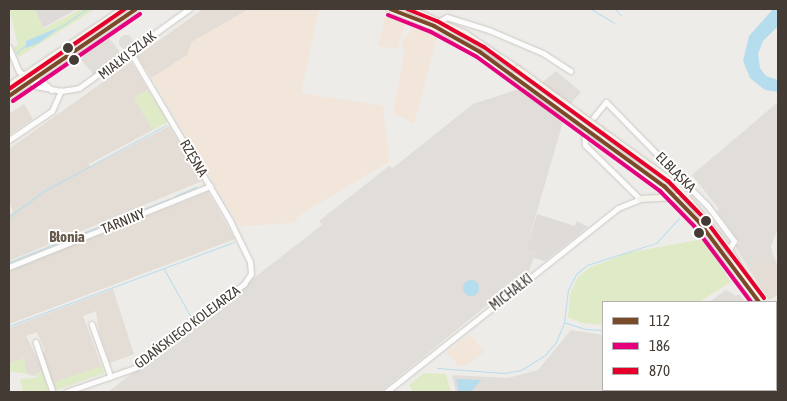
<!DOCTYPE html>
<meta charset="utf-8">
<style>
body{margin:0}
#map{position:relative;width:787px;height:401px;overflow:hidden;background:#eeece8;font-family:"Asap Condensed",sans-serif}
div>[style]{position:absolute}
.residential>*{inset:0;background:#e3ddd5}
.commercial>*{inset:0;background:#f2e6da}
.industrial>*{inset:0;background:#e1ddd9}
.round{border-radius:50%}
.green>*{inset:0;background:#dfeac6}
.parking>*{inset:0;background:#dedbd8}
.water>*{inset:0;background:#b6ddee}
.stream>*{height:1px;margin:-0.5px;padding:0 0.5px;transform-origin:0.5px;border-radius:0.5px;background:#b6ddee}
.canal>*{height:4.5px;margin:-2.25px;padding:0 2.25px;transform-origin:2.25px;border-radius:2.25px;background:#b6ddee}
.roads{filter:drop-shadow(0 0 1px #cbc8c4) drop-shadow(0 0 1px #cbc8c4)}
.minor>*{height:4.5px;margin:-2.25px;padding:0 2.25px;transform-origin:2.25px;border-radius:2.25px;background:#fcfcfc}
.tertiary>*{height:5px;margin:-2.5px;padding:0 2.5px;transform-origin:2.5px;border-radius:2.5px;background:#fcfcfc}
.secondary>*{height:5.5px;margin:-2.75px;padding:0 2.75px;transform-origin:2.75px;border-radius:2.75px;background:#f6f3ed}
.bridges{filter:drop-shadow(0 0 1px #cec9bf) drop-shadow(0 0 1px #cec9bf)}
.secondary-bridge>*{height:5.5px;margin:-2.75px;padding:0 2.75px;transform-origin:2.75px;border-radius:2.75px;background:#f6f3ed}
.bus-1>*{height:4px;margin:-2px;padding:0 2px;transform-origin:2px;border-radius:2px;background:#7a4b2a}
.bus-2>*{height:4px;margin:-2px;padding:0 2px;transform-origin:2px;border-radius:2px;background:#e5007d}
.bus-3>*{height:4px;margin:-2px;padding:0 2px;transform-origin:2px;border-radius:2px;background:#e4002b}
.dots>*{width:14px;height:14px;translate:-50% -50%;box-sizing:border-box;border:2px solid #fff;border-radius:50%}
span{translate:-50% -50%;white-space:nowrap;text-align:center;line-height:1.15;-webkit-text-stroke:4px #fff;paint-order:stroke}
.street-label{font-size:14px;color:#443c34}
.neighbourhood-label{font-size:15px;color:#67594b;font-weight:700}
.frame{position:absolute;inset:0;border:10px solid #443c34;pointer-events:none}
.legend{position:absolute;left:602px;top:301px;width:175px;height:90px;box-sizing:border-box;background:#fff;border:1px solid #b4b1ae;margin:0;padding:6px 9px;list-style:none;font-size:15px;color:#443c34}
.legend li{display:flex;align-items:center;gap:10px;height:25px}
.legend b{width:25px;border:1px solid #b4b1ae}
</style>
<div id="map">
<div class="residential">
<div style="clip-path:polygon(203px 9px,249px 9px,192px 42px,187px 55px,152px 78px,137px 56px)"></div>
<div style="clip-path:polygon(131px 62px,148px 90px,134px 98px,153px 130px,89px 164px,90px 167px,169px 126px,202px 181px,9px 261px,9px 215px,13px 212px,9px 202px,9px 149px)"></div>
<div style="clip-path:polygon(24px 104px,33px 119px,9px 135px,9px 114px)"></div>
<div style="clip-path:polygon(208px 192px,235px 239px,9px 324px,9px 270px)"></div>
<div style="clip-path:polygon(774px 257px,778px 266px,778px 295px,769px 300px,748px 268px)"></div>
<div style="clip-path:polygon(113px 289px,134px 354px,110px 363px,99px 332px,96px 311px,83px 316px,104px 373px,56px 390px,41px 353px,45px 351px,37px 332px,26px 336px,43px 370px,35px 376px,27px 374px,23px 359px,10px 363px,9px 328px)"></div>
</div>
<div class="commercial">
<div style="clip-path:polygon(249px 9px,319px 9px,301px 93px,383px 106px,389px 162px,299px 215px,294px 223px,239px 226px,152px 78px,187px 55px,192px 42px)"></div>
<div style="clip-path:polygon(386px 14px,403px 21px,405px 24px,397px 49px,378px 46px)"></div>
<div style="clip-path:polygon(414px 25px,435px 32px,437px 38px,414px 124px,393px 113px,405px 48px,401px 47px,403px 38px,406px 38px)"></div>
<div style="clip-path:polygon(470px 334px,484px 352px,466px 366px,458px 366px,447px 352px)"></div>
</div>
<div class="industrial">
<div style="clip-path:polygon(107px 35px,121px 54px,94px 75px,81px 60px,90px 47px)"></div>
<div class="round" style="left:119px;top:35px;width:14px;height:14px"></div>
<div style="clip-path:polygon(556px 71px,581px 92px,567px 108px,526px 249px,536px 252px,529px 271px,380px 392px,108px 392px,322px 225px,319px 221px,389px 166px,393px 168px,473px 104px,516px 90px,537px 87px)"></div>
<div style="clip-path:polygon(778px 102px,778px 228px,771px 247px,774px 257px,748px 268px,735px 246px,740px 243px,717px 211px,719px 209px,692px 175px)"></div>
<div style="clip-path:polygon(726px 290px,736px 296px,739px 294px,745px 302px,709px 302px)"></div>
<div style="clip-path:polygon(571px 330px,603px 335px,603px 390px,677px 392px,456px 392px,452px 375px,508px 378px,538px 370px)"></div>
</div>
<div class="green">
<div style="clip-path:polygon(evenodd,9px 9px,35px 9px,43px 29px,81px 9px,95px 9px,19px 57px,13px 49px,18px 44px,9px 9px,61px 26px,39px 43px,26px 41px,37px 38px,61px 26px)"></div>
<div style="clip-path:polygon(148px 90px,168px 122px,153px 130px,134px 98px)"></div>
<div style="clip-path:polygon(703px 239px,731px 282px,699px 302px,603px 302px,603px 325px,582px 323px,568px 317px,570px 294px,578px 277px,589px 268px,627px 253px)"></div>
<div style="clip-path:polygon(9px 353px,10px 363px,24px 358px,27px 374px,9px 371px)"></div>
<div style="clip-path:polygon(102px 366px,104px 373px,56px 390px,54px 382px)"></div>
<div style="clip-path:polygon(43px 370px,48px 392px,23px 392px,20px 379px,35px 378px)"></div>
<div style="clip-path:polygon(424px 373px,446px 374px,451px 392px,413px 392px,409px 385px)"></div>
</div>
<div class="parking">
<div style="clip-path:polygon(35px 9px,77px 9px,43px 28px)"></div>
<div style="clip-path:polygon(537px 214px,575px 226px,577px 221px,588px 227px,545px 261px,534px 258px,536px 252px,526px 249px)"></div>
</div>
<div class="water">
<div style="clip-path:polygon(773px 9px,778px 9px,778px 26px,763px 41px,758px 54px,760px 68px,766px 76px,778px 80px,778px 92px,765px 90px,750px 78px,743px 61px,749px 36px)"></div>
<div style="clip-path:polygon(62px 26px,39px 43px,26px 48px,26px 41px)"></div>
<div class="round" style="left:463px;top:280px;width:16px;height:16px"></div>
<div style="clip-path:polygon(456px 379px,481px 380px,471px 392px,459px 392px)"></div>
</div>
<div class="stream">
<div style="left:591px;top:9px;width:27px;rotate:31deg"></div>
<div style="left:615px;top:9px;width:9px;rotate:49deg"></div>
<div style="left:60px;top:27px;width:32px;rotate:-34deg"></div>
<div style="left:16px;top:53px;width:13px;rotate:-39deg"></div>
<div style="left:175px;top:196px;width:23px;rotate:-23deg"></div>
<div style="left:9px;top:217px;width:44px;rotate:-36.6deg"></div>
<div style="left:44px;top:191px;width:139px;rotate:-28.4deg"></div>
<div style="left:9px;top:262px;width:172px;rotate:-21.5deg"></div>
<div style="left:164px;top:269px;width:57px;rotate:60.8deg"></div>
<div style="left:9px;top:326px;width:240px;rotate:-20.5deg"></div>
<div style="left:603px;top:330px;width:18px;rotate:-177deg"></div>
<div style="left:585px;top:329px;width:22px;rotate:-162deg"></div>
<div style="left:564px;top:322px;width:32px;rotate:-83deg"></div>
<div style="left:568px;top:290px;width:18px;rotate:-63deg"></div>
<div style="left:576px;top:274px;width:14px;rotate:-39deg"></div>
<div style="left:587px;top:265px;width:72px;rotate:-17.7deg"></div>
<div style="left:656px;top:243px;width:34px;rotate:-47deg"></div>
<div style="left:437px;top:368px;width:68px;rotate:4.2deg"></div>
<div style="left:505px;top:373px;width:16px;rotate:-11deg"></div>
<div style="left:521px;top:370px;width:28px;rotate:-32deg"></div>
<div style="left:545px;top:355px;width:17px;rotate:-50deg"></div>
<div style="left:556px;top:342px;width:22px;rotate:-68deg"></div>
<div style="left:682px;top:390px;width:4px;rotate:34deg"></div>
</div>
<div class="canal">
<div style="left:776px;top:357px;width:2px;rotate:27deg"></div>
<div style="left:750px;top:392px;width:3px;rotate:-45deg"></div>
</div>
<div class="roads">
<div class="minor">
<div style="left:438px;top:22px;width:10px;rotate:-29deg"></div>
<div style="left:447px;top:17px;width:44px;rotate:17.2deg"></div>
<div style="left:489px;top:30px;width:59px;rotate:23.1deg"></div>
<div style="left:543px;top:53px;width:33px;rotate:33deg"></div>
<div style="left:9px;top:47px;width:26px;rotate:67deg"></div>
<div style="left:19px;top:71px;width:23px;rotate:41deg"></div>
<div style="left:36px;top:86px;width:25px;rotate:11deg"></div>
<div style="left:61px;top:91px;width:18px;rotate:-9deg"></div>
<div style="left:79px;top:88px;width:135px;rotate:-35.7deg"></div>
<div style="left:31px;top:80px;width:12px;rotate:9deg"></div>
<div style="left:43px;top:82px;width:12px;rotate:42deg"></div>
<div style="left:9px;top:140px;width:52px;rotate:-34deg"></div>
<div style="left:52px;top:111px;width:22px;rotate:-66deg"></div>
<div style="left:9px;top:267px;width:217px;rotate:-21.9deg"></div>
<div style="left:92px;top:324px;width:56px;rotate:70.3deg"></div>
<div style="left:36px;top:342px;width:53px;rotate:71.2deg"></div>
<div style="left:66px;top:392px;width:73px;rotate:-19.2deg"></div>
<div style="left:135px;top:368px;width:138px;rotate:-37.6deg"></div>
<div style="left:244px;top:284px;width:12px;rotate:-55deg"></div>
<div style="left:251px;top:274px;width:12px;rotate:-95deg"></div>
<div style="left:250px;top:262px;width:46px;rotate:-116deg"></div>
<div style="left:230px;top:221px;width:196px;rotate:-120.6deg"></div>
</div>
<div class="tertiary">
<div style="left:386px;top:392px;width:296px;rotate:-38.4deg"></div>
<div style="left:618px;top:208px;width:24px;rotate:-22deg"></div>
<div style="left:640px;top:199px;width:77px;rotate:-135.5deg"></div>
<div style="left:585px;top:145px;width:16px;rotate:-94deg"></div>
<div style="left:584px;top:129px;width:35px;rotate:-51deg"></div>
<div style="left:606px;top:102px;width:144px;rotate:45.6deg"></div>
<div style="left:707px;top:205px;width:45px;rotate:53.1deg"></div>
<div style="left:734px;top:241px;width:9px;rotate:122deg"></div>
</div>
<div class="secondary">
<div style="left:390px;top:9px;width:61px;rotate:22.3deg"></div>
<div style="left:446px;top:32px;width:81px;rotate:32.9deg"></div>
<div style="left:410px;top:9px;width:61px;rotate:24.1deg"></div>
<div style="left:466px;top:34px;width:63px;rotate:33.9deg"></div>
<div style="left:9px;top:86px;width:138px;rotate:-34deg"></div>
<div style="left:9px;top:96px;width:154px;rotate:-34.4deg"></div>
<div style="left:601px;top:130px;width:80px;rotate:35.9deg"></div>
<div style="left:666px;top:177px;width:28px;rotate:44deg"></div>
<div style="left:686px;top:196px;width:68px;rotate:50.9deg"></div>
<div style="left:729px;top:249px;width:62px;rotate:58.9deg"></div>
<div style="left:597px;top:136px;width:106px;rotate:38.5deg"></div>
<div style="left:680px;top:202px;width:37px;rotate:47deg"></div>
<div style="left:705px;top:229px;width:84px;rotate:53.7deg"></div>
<div style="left:675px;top:186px;width:12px;rotate:-42deg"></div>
<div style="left:640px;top:199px;width:36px;rotate:-3deg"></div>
<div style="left:776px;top:323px;width:4px;rotate:56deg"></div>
</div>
</div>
<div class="bridges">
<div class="secondary-bridge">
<div style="left:518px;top:69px;width:103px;rotate:36.3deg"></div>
<div style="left:514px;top:76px;width:102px;rotate:35.9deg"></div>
</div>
</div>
<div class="bus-1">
<div style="left:390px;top:9px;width:47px;rotate:21.1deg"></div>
<div style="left:434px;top:26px;width:53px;rotate:29.5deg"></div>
<div style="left:480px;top:52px;width:228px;rotate:36.1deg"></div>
<div style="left:664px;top:186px;width:50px;rotate:45.8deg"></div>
<div style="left:699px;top:222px;width:100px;rotate:53.1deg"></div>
<div style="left:9px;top:96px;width:154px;rotate:-34.4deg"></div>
</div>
<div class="bus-2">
<div style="left:388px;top:15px;width:46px;rotate:21.6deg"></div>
<div style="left:431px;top:32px;width:52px;rotate:28.5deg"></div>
<div style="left:477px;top:57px;width:227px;rotate:36.2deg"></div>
<div style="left:660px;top:191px;width:49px;rotate:45.8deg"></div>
<div style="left:694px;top:226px;width:95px;rotate:53.1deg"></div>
<div style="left:13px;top:101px;width:154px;rotate:-34.4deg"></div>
</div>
<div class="bus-3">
<div style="left:407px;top:9px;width:32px;rotate:22deg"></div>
<div style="left:437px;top:21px;width:54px;rotate:29deg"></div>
<div style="left:484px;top:47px;width:228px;rotate:36.1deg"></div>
<div style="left:668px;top:181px;width:52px;rotate:45.8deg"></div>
<div style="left:704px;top:218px;width:100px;rotate:53.1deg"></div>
<div style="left:9px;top:89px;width:141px;rotate:-34.6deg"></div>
</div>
<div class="dots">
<div style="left:68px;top:48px;background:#443c34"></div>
<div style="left:74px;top:60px;background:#443c34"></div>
<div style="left:706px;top:221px;background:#443c34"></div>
<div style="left:699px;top:233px;background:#443c34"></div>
</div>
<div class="street-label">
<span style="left:127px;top:55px;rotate:-38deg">MIAŁKI SZLAK</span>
<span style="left:194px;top:158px;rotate:59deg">RZĘSNA</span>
<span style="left:676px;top:172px;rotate:45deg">ELBLĄSKA</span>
<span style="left:123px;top:221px;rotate:-22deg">TARNINY</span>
<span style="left:511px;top:292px;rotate:-38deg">MICHAŁKI</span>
<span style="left:187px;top:327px;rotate:-37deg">GDAŃSKIEGO KOLEJARZA</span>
</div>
<div class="neighbourhood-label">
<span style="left:67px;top:237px">Błonia</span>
</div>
<div class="frame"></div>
<ul class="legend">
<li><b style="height:6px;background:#7a4b2a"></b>112</li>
<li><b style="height:6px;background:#e5007d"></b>186</li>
<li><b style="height:6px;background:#e4002b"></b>870</li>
</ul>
</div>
